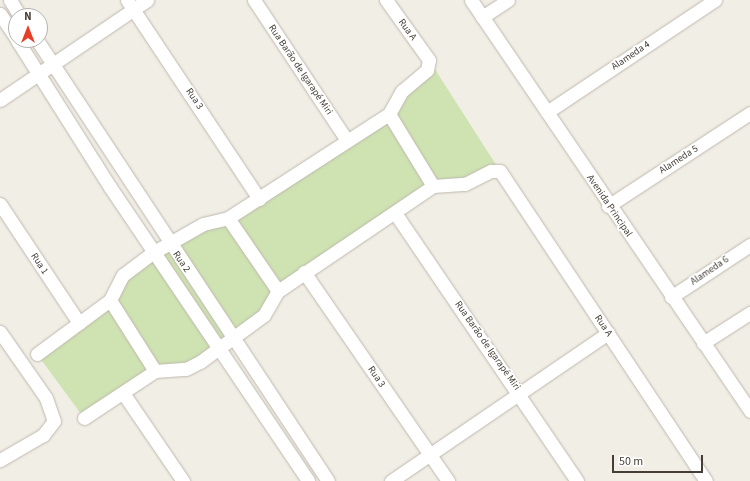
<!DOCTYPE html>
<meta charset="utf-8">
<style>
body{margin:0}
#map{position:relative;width:750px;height:481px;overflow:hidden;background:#f1eee6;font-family:"Source Sans 3",sans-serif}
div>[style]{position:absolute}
.green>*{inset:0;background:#cee2b2}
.roads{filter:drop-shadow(0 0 1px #bfb8ad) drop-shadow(0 0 1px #bfb8ad)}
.street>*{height:13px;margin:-6.5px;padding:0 6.5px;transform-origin:6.5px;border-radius:6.5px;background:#fff}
span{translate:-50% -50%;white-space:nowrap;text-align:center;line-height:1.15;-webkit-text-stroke:3.5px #fff;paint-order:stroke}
.street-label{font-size:10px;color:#443e36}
.north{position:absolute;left:8px;top:8px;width:40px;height:40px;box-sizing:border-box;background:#fff;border:1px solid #b4b2af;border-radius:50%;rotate:0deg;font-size:11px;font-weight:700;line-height:16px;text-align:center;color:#443e36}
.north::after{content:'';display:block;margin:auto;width:14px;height:18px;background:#e73e28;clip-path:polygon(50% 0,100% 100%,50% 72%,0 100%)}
.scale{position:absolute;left:612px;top:455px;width:91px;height:18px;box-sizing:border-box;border:2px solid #443e36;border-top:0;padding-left:5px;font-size:12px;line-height:14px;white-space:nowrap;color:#443e36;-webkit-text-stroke:3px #fff;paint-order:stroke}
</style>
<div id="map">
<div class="green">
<div style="clip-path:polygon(429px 60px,500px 171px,433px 186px,304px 272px,270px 308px,200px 362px,155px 371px,84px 418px,37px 354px,79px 323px,120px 280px,389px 114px)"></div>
</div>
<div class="roads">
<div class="street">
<div style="left:10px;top:0;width:19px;rotate:58deg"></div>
<div style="left:127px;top:0;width:239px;rotate:56.4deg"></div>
<div style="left:254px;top:0;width:167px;rotate:56.5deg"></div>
<div style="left:471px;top:0;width:497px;rotate:55.8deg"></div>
<div style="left:0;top:14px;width:29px;rotate:56deg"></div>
<div style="left:482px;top:17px;width:31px;rotate:-33deg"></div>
<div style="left:17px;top:40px;width:174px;rotate:57.7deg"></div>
<div style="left:110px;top:187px;width:354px;rotate:56deg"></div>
<div style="left:37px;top:40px;width:528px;rotate:56.58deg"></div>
<div style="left:0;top:100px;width:178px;rotate:-34.2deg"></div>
<div style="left:547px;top:112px;width:202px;rotate:-33.7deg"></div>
<div style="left:389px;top:114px;width:84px;rotate:58.6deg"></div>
<div style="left:0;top:204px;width:143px;rotate:56.4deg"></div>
<div style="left:608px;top:206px;width:170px;rotate:-33.2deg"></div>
<div style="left:395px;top:213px;width:324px;rotate:55.8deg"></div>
<div style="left:228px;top:218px;width:88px;rotate:55.6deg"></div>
<div style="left:304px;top:272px;width:254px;rotate:55.4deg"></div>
<div style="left:671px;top:297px;width:95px;rotate:-33.4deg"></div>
<div style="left:110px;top:300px;width:84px;rotate:57.6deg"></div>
<div style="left:0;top:332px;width:80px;rotate:55.1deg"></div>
<div style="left:46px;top:398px;width:24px;rotate:71deg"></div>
<div style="left:54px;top:421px;width:18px;rotate:128deg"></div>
<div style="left:43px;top:435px;width:50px;rotate:149.8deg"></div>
<div style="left:703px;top:343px;width:56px;rotate:-32.6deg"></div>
<div style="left:37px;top:354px;width:91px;rotate:-36.5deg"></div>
<div style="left:110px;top:300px;width:28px;rotate:-63deg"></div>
<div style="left:123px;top:275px;width:39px;rotate:-37deg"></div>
<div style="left:154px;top:252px;width:56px;rotate:-29.7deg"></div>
<div style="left:203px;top:224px;width:26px;rotate:-13deg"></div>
<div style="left:228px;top:218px;width:192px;rotate:-32.9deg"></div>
<div style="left:389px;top:114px;width:26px;rotate:-61deg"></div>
<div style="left:402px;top:91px;width:33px;rotate:-40deg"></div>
<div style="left:427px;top:70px;width:10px;rotate:-79deg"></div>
<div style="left:429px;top:60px;width:74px;rotate:-125.6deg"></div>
<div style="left:155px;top:371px;width:31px;rotate:-4deg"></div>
<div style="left:186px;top:369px;width:16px;rotate:-27deg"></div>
<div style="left:200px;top:362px;width:79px;rotate:-36.3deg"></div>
<div style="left:264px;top:315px;width:28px;rotate:-60deg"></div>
<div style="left:278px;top:291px;width:187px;rotate:-34.1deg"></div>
<div style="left:433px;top:186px;width:32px;rotate:-4deg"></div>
<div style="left:465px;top:184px;width:29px;rotate:-27deg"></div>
<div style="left:491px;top:171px;width:9px"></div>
<div style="left:500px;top:171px;width:372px;rotate:56.4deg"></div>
<div style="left:123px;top:393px;width:107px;rotate:55.7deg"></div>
<div style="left:84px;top:418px;width:85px;rotate:-33.5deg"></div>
<div style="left:391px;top:481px;width:263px;rotate:-34.3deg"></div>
</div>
</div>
<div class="street-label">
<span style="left:407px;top:30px;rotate:54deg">Rua A</span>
<span style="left:631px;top:56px;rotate:-34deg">Alameda 4</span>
<span style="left:300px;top:70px;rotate:56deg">Rua Barão de Igarapé Miri</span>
<span style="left:194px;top:99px;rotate:56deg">Rua 3</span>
<span style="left:679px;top:160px;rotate:-33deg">Alameda 5</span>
<span style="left:609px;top:206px;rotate:56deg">Avenida Principal</span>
<span style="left:181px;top:262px;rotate:56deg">Rua 2</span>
<span style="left:39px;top:264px;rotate:57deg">Rua 1</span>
<span style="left:710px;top:271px;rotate:-34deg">Alameda 6</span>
<span style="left:603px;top:326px;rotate:56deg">Rua A</span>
<span style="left:487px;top:346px;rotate:55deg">Rua Barão de Igarapé Miri</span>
<span style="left:376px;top:377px;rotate:56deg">Rua 3</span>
</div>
<div class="north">N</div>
<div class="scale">50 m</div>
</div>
